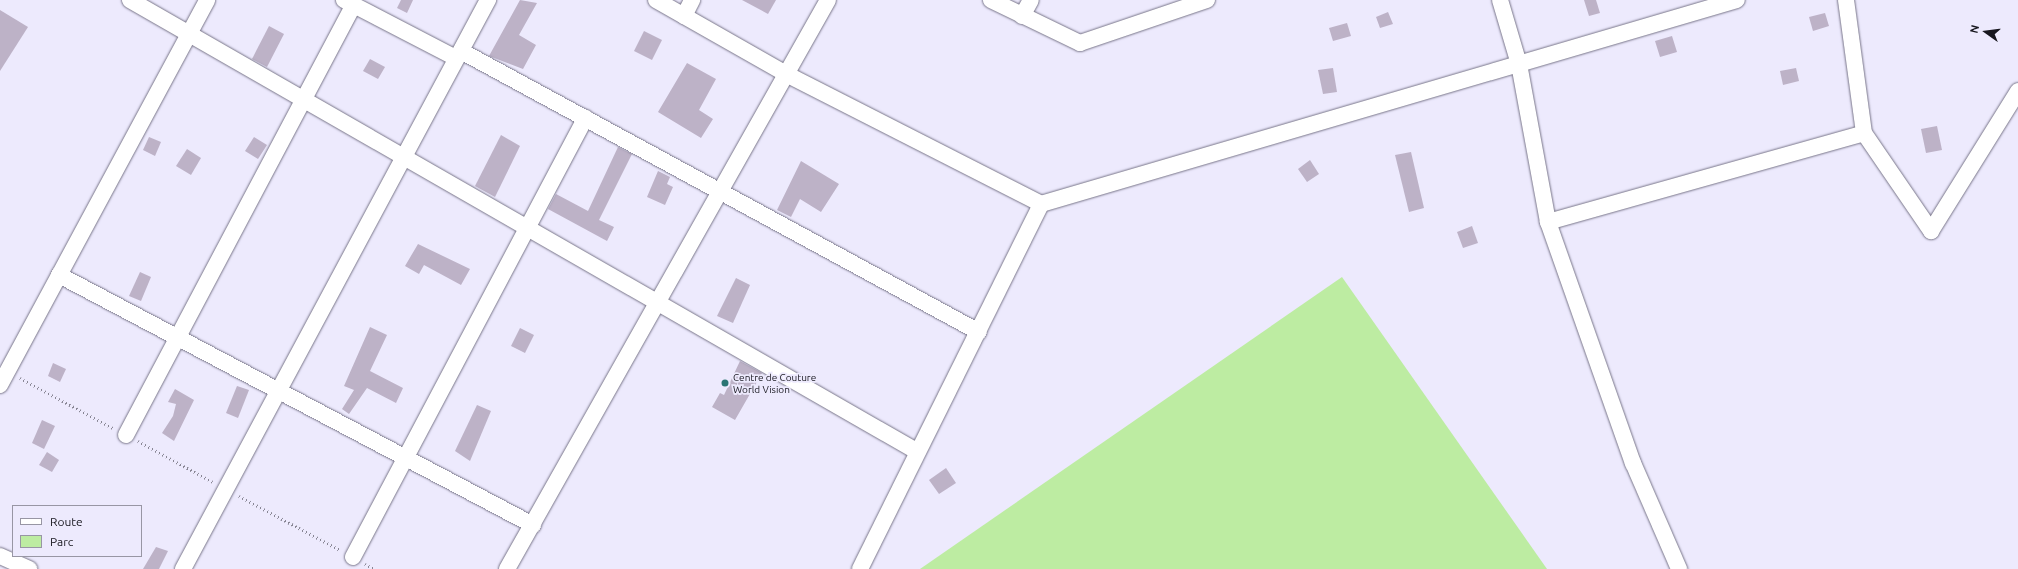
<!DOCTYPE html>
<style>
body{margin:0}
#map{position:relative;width:2018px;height:569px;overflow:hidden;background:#edeafd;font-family:Ubuntu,sans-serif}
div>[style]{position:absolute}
.green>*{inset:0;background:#bdeca2}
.building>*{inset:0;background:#bdb2c7}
.path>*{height:2.5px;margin-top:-1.25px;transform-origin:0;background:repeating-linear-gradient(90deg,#888694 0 1px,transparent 0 4px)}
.roads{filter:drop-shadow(0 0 1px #787589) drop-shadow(0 0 1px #787589)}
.minor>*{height:16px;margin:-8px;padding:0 8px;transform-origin:8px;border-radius:8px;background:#fff}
.dots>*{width:11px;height:11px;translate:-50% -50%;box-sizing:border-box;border:2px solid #edeafd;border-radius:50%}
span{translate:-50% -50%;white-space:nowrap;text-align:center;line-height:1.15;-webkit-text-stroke:3.5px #edeafd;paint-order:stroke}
.poi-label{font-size:10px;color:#18171f}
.left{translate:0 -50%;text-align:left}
.legend{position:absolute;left:12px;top:505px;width:130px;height:52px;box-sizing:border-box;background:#edeafd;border:1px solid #9896a4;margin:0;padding:5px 7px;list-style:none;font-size:12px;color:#18171f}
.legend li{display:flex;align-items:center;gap:8px;height:20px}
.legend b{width:20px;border:1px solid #9896a4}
.north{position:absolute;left:1966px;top:12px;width:40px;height:40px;-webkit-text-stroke:3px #edeafd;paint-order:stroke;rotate:284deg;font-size:11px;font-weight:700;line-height:16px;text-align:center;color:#18171f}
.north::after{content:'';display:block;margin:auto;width:14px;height:18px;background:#18171f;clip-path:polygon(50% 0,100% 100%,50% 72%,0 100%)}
</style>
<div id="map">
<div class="green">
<div style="clip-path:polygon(1342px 277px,1547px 569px,920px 569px)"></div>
</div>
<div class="building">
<div style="clip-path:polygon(401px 0,413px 0,407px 13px,397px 8px)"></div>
<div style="clip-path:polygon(520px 0,537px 3px,519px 35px,536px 45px,523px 69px,489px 56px)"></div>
<div style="clip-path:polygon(742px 0,776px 0,768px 14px)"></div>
<div style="clip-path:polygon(1584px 0,1596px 0,1600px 13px,1589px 16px)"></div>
<div style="clip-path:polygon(0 10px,28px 27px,0 71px)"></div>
<div style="clip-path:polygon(1388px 12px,1393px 24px,1380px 28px,1376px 17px)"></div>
<div style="clip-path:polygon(1825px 13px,1829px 26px,1813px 31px,1809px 17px)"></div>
<div style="clip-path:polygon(1347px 23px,1351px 36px,1333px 41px,1329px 28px)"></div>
<div style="clip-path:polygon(269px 26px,284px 34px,267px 67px,252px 59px)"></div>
<div style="clip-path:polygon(644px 31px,662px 40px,652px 60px,634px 51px)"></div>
<div style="clip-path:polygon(1672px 36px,1677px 52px,1660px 57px,1655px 41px)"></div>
<div style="clip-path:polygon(370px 59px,385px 67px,378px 79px,363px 71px)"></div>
<div style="clip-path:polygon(687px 63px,716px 79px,699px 110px,713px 119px,701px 138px,658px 112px)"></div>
<div style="clip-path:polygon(1333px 68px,1337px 92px,1323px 94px,1318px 70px)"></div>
<div style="clip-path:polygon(1796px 68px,1799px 81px,1783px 85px,1780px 71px)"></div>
<div style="clip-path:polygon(1937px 126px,1942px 150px,1926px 153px,1921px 129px)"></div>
<div style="clip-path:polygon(501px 135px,520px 146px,495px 197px,475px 186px)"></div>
<div style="clip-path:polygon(149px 137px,161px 142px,155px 156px,143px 150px)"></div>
<div style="clip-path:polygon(254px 137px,267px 145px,258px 159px,245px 151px)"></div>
<div style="clip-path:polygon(618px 147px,632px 154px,599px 220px,614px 227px,607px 241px,548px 209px,556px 194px,588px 211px)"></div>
<div style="clip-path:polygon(187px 149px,201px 158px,191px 175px,176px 166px)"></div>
<div style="clip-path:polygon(1411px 152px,1424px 208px,1409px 212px,1395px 155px)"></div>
<div style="clip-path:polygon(1310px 160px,1319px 174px,1307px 182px,1298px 169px)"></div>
<div style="clip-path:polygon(801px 161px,839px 184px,821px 212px,800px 199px,791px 217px,777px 210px)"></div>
<div style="clip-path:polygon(658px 171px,670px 177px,667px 184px,673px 187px,665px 205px,647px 197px)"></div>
<div style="clip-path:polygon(1472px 226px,1478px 243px,1463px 248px,1457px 232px)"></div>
<div style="clip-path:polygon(418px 244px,470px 269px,461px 285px,424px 265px,419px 274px,405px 266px)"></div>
<div style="clip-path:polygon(140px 272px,151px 277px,141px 301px,129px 296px)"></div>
<div style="clip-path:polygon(736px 278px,750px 285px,733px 323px,717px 316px)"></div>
<div style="clip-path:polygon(370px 327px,387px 335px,370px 371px,403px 388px,396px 403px,367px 388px,349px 414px,342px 409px,354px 390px,344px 386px)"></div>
<div style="clip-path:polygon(520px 328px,534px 335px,525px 353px,511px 346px)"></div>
<div style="clip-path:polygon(740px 361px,762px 373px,735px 420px,712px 407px,720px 393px,724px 395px)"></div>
<div style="clip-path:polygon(53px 363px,66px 369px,60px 382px,48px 376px)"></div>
<div style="clip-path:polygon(237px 386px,249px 390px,238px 418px,226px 413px)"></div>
<div style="clip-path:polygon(175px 389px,194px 400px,174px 441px,162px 433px,173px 416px,176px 404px,168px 402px)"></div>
<div style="clip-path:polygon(477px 405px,491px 411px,470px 461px,455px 451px)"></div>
<div style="clip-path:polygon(42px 420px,55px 426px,44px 449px,32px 443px)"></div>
<div style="clip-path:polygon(47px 452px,59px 460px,52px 472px,39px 465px)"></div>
<div style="clip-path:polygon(946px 468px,956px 483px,939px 494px,929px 480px)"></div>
<div style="clip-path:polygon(156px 547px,168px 551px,159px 569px,143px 569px)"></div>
</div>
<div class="path">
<div style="left:20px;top:378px;width:106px;rotate:28.3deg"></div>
<div style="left:138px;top:441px;width:85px;rotate:28.7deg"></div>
<div style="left:239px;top:496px;width:115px;rotate:28.1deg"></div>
<div style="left:365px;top:564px;width:11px;rotate:27deg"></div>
</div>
<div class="roads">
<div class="minor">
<div style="left:130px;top:0;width:908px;rotate:29.84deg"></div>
<div style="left:344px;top:0;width:126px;rotate:27.4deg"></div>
<div style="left:656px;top:0;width:150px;rotate:29.6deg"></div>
<div style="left:786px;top:74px;width:286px;rotate:27deg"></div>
<div style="left:1041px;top:204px;width:725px;rotate:-16.34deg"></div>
<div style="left:991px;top:0;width:99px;rotate:25.8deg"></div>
<div style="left:1080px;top:43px;width:134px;rotate:-18.7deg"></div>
<div style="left:1500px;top:0;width:67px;rotate:73.5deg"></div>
<div style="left:1519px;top:64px;width:161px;rotate:79.6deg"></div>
<div style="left:1548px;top:222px;width:256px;rotate:70.6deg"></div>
<div style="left:1633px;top:463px;width:116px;rotate:66.5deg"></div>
<div style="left:1846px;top:0;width:134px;rotate:82.3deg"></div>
<div style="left:1864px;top:133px;width:119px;rotate:55.6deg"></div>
<div style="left:1931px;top:231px;width:165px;rotate:-58.1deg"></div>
<div style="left:684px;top:16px;width:18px;rotate:-63deg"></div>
<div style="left:1022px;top:16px;width:18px;rotate:-61deg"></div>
<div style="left:461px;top:51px;width:589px;rotate:28.48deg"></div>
<div style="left:1548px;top:222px;width:328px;rotate:-15.7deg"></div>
<div style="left:59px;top:275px;width:536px;rotate:27.81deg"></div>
<div style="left:0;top:385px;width:437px;rotate:-61.7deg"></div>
<div style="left:126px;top:435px;width:487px;rotate:-62.1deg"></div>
<div style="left:0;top:556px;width:32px;rotate:24deg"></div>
<div style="left:353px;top:557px;width:497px;rotate:-62.1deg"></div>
<div style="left:183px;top:569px;width:646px;rotate:-61.81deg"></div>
<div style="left:507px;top:569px;width:653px;rotate:-60.57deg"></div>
<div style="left:860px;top:569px;width:407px;rotate:-63.6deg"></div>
</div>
</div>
<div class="dots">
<div style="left:725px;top:383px;background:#2b7574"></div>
</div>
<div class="poi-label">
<span class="left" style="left:733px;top:383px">Centre de Couture<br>World Vision</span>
</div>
<ul class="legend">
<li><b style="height:5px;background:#fff"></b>Route</li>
<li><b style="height:11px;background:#bdeca2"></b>Parc</li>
</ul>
<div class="north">N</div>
</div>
